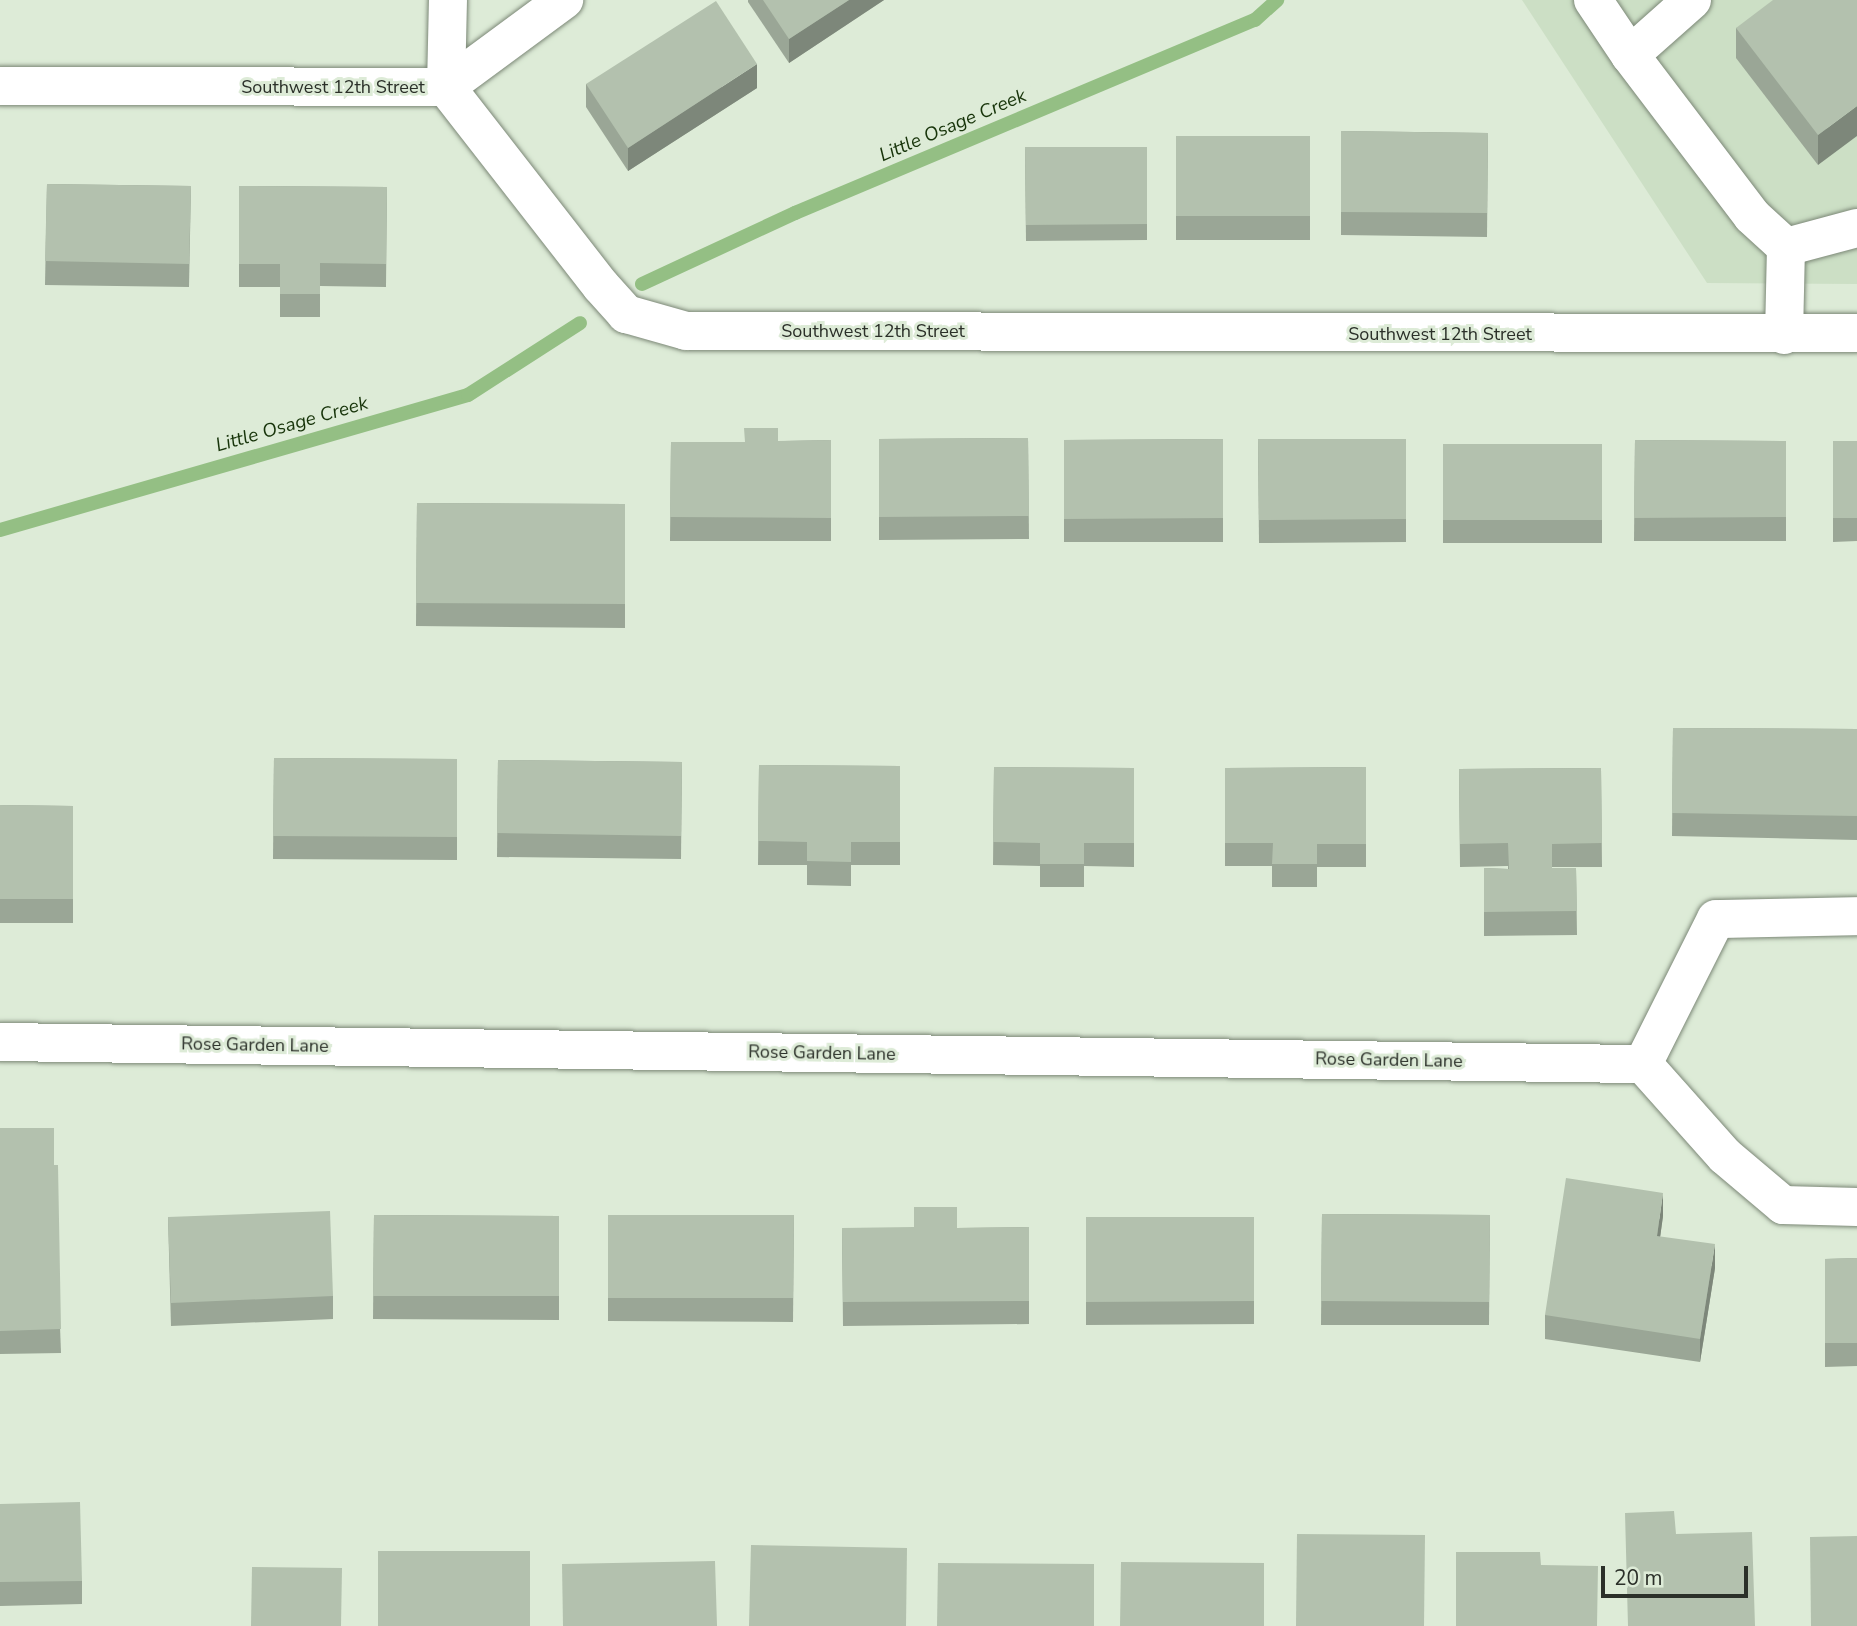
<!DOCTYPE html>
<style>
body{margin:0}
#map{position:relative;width:1857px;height:1626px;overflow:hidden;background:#ddebd7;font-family:"Nunito Sans",sans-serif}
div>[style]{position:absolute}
.built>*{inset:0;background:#ccdfc5}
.stream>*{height:14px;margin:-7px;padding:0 7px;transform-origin:7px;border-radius:7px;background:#94bf84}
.roads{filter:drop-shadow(0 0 2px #7c8877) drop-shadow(0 0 2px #7c8877)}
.minor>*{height:38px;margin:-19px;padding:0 19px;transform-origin:19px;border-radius:19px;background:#fff}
.wall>*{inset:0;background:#9aa696}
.shaded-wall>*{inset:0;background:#7d877a}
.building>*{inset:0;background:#b3c1ae}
span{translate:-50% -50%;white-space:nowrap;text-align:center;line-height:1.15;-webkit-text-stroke:6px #ddebd7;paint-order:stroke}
.street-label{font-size:18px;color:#2b3029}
.water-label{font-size:19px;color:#17340a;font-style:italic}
.scale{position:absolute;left:1601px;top:1566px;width:147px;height:32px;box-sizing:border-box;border:4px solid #2b3029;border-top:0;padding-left:9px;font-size:21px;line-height:24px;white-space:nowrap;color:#2b3029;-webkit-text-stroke:5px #ddebd7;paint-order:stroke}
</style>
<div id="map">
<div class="built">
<div style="clip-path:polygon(1522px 0,1857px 0,1857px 284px,1707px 283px)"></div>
</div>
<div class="stream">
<div style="left:642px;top:284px;width:169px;rotate:-24.9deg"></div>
<div style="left:795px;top:213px;width:499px;rotate:-22.8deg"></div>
<div style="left:1255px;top:20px;width:30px;rotate:-42deg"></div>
<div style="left:0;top:530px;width:487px;rotate:-16.1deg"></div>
<div style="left:468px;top:395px;width:133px;rotate:-32.7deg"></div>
</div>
<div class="roads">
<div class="minor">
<div style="left:1593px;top:0;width:66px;rotate:56.1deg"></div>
<div style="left:1692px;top:0;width:83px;rotate:138.4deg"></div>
<div style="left:1630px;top:55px;width:202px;rotate:52.8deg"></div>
<div style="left:1752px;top:216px;width:46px;rotate:42.4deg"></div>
<div style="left:1786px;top:247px;width:88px;rotate:91.3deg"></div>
<div style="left:0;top:86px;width:446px;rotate:0.1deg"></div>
<div style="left:446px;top:87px;width:252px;rotate:52.1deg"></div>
<div style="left:601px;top:286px;width:38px;rotate:48deg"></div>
<div style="left:626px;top:314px;width:62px;rotate:15.8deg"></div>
<div style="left:686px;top:331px;width:1171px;rotate:0.1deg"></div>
<div style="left:446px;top:87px;width:147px;rotate:-36.4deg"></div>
<div style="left:446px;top:87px;width:87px;rotate:-88.7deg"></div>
<div style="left:1786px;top:247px;width:73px;rotate:-15deg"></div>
<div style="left:0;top:1042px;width:1643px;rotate:0.77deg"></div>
<div style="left:1643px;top:1064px;width:162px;rotate:-63.3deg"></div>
<div style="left:1716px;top:919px;width:141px;rotate:-1.2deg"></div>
<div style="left:1643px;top:1064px;width:123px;rotate:48.3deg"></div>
<div style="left:1725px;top:1156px;width:76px;rotate:40.2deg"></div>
<div style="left:1783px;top:1205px;width:74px;rotate:1.5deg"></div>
</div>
</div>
<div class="wall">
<div style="clip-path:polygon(748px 0,884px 0,789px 63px,748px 2px)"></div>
<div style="clip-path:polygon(1857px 0,1818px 165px,1736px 58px,1736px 28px)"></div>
<div style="clip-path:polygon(586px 84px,757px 88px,628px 171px,586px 107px)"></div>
<div style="clip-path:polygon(1341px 131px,1488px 133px,1487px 237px,1341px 235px)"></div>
<div style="clip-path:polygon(1176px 136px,1310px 136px,1310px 240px,1176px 240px)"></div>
<div style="clip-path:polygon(1025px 147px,1147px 147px,1147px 240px,1026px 241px)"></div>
<div style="clip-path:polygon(47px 184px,191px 186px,189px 287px,45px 285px)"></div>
<div style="clip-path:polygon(239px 186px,387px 187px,386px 287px,320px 286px,320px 317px,280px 317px,280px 287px,239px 287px)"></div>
<div style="clip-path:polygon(1028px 438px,1029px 539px,879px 540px,879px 439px)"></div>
<div style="clip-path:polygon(1223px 439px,1223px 542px,1064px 542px,1064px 440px)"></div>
<div style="clip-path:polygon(1258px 439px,1406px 439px,1406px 542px,1259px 543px)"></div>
<div style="clip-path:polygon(831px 440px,831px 541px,670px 541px,671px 442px,744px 442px)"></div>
<div style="clip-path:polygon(1635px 440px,1786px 441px,1786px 541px,1634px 541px)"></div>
<div style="clip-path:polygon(1833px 441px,1857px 441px,1857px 541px,1833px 542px)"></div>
<div style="clip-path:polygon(1443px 444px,1602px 444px,1602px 543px,1443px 543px)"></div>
<div style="clip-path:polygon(417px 503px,625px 504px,625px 628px,416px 626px)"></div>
<div style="clip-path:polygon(1673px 728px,1857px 729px,1857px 840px,1672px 836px)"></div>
<div style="clip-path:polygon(274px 758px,457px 759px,457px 860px,273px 859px)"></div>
<div style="clip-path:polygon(498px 760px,682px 762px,681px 859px,497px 857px)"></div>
<div style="clip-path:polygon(759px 765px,900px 766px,900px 865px,851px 865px,851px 886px,807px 885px,807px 865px,758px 865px)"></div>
<div style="clip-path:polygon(994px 767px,1134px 768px,1134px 867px,1084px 866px,1084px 887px,1040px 887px,1040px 866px,993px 865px)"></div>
<div style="clip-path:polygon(1366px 767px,1366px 867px,1317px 867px,1317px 887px,1272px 887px,1272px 866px,1225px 866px,1225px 768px)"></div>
<div style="clip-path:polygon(1601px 768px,1602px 867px,1552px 867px,1552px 868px,1576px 868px,1577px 935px,1484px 936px,1484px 868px,1508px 869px,1508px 866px,1460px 867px,1459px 769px)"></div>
<div style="clip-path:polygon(0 805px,73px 806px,73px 923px,0 923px)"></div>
<div style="clip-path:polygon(0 1128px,54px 1165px,61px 1353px,0 1354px)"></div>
<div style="clip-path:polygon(1322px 1214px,1490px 1215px,1489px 1325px,1321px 1325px)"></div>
<div style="clip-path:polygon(374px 1215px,559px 1216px,559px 1320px,373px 1319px)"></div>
<div style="clip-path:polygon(608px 1215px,794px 1215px,793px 1322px,608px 1321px)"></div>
<div style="clip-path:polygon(1663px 1216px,1660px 1237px,1715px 1268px,1700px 1362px,1545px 1339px,1545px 1315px)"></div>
<div style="clip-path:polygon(168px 1217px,333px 1296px,333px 1319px,171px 1326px)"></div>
<div style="clip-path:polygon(1086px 1217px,1254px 1217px,1254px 1324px,1086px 1325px)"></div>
<div style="clip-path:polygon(1029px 1227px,1029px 1324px,843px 1326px,842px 1228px,957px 1228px)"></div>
<div style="clip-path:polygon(1857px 1258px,1857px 1366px,1825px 1367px,1825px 1259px)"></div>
<div style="clip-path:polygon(0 1504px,82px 1581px,82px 1604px,0 1606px)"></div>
</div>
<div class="shaded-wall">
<div style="clip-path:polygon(849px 0,884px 0,789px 63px,789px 39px)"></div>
<div style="clip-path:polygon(757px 64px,757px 88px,628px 171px,628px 148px)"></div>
<div style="clip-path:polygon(1857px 106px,1857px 136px,1818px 165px,1818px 135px)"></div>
<div style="clip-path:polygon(1663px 1193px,1663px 1216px,1657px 1260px,1657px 1236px)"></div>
<div style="clip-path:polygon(1715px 1244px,1715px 1268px,1700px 1362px,1700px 1339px)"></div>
</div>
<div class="building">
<div style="clip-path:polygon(763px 0,849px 0,789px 39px)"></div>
<div style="clip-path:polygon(1773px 0,1857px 0,1857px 106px,1818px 135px,1736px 28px)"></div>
<div style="clip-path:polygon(716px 1px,757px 64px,628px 148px,586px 84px)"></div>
<div style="clip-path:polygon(1341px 131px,1488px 133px,1487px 213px,1341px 212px)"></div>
<div style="clip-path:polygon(1176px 136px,1310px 136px,1310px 216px,1176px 216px)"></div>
<div style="clip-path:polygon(1025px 147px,1147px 147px,1147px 224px,1026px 225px)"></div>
<div style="clip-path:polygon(47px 184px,191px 186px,189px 264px,45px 261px)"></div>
<div style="clip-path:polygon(239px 186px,387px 187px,386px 264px,320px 263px,320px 294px,280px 294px,280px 264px,239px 264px)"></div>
<div style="clip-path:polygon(744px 428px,778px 428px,778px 441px,831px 440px,831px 518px,670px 517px,671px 442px,745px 442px)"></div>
<div style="clip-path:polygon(1028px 438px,1029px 516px,879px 517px,879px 439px)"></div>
<div style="clip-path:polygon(1223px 439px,1223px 518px,1064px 519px,1064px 440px)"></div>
<div style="clip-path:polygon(1258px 439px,1406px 439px,1406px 519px,1259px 520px)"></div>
<div style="clip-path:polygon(1635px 440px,1786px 441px,1786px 517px,1634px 518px)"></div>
<div style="clip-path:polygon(1833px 441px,1857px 441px,1857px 518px,1833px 518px)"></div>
<div style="clip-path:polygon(1443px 444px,1602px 444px,1602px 520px,1443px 520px)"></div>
<div style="clip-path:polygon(417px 503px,625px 504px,625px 604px,416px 603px)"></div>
<div style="clip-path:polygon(1673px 728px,1857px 729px,1857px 816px,1672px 813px)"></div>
<div style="clip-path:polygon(274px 758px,457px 759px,457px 837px,273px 836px)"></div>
<div style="clip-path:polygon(498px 760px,682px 762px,681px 836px,497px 833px)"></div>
<div style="clip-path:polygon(759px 765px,900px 766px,900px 842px,851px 842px,851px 862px,807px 861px,807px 842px,758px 841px)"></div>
<div style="clip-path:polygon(994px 767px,1134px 768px,1134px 843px,1084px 843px,1084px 864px,1040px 864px,1040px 843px,993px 842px)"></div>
<div style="clip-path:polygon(1366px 767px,1366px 844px,1317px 844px,1317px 864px,1272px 864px,1273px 843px,1225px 843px,1225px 768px)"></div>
<div style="clip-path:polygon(1601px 768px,1602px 843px,1552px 844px,1552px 868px,1576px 868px,1577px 911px,1484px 912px,1484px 868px,1509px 869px,1508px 843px,1460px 844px,1459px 769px)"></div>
<div style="clip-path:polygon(0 805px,73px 806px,73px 899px,0 899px)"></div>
<div style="clip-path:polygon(0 1128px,54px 1128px,54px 1165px,58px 1165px,61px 1329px,0 1331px)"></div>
<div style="clip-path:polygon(1566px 1178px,1663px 1193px,1657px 1236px,1715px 1244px,1700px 1339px,1545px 1315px)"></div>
<div style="clip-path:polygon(914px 1207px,957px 1207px,957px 1228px,1029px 1227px,1029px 1301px,843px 1302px,842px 1228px,914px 1227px)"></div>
<div style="clip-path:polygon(330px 1211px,333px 1296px,171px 1303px,168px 1217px)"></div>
<div style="clip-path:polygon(1322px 1214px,1490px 1215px,1489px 1302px,1321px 1301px)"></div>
<div style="clip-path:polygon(374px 1215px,559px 1216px,559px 1296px,373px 1296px)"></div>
<div style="clip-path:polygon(608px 1215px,794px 1215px,793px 1298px,608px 1298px)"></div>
<div style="clip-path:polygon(1086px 1217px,1254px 1217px,1254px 1301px,1086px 1302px)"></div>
<div style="clip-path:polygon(1857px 1258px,1857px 1343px,1825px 1343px,1825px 1259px)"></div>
<div style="clip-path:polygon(80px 1502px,82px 1581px,0 1582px,0 1504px)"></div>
<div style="clip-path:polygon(1674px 1511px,1676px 1534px,1752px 1532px,1755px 1626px,1628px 1626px,1625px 1513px)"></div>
<div style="clip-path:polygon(1297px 1534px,1425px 1535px,1424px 1626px,1296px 1626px)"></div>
<div style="clip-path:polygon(1857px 1536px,1857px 1626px,1811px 1626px,1810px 1537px)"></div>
<div style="clip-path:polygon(751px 1545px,907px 1548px,906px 1626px,749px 1626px)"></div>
<div style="clip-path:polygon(378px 1551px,530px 1551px,530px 1626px,378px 1626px)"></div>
<div style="clip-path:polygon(1456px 1552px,1540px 1552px,1541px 1565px,1598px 1566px,1597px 1626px,1456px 1626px)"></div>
<div style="clip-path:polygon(715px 1561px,717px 1626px,563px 1626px,562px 1564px)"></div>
<div style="clip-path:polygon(1121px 1562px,1264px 1563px,1264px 1626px,1120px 1626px)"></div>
<div style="clip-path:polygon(938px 1563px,1094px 1564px,1094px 1626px,937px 1626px)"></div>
<div style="clip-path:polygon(252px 1567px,342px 1568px,341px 1626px,251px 1626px)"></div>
</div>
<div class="street-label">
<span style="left:333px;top:87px">Southwest 12th Street</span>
<span style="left:873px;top:331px">Southwest 12th Street</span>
<span style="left:1440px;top:334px">Southwest 12th Street</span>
<span style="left:255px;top:1045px;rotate:1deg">Rose Garden Lane</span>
<span style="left:822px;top:1053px;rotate:1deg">Rose Garden Lane</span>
<span style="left:1389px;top:1060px;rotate:1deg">Rose Garden Lane</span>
</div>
<div class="water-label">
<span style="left:953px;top:126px;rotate:-23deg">Little Osage Creek</span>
<span style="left:292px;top:425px;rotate:-16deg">Little Osage Creek</span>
</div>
<div class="scale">20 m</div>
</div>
